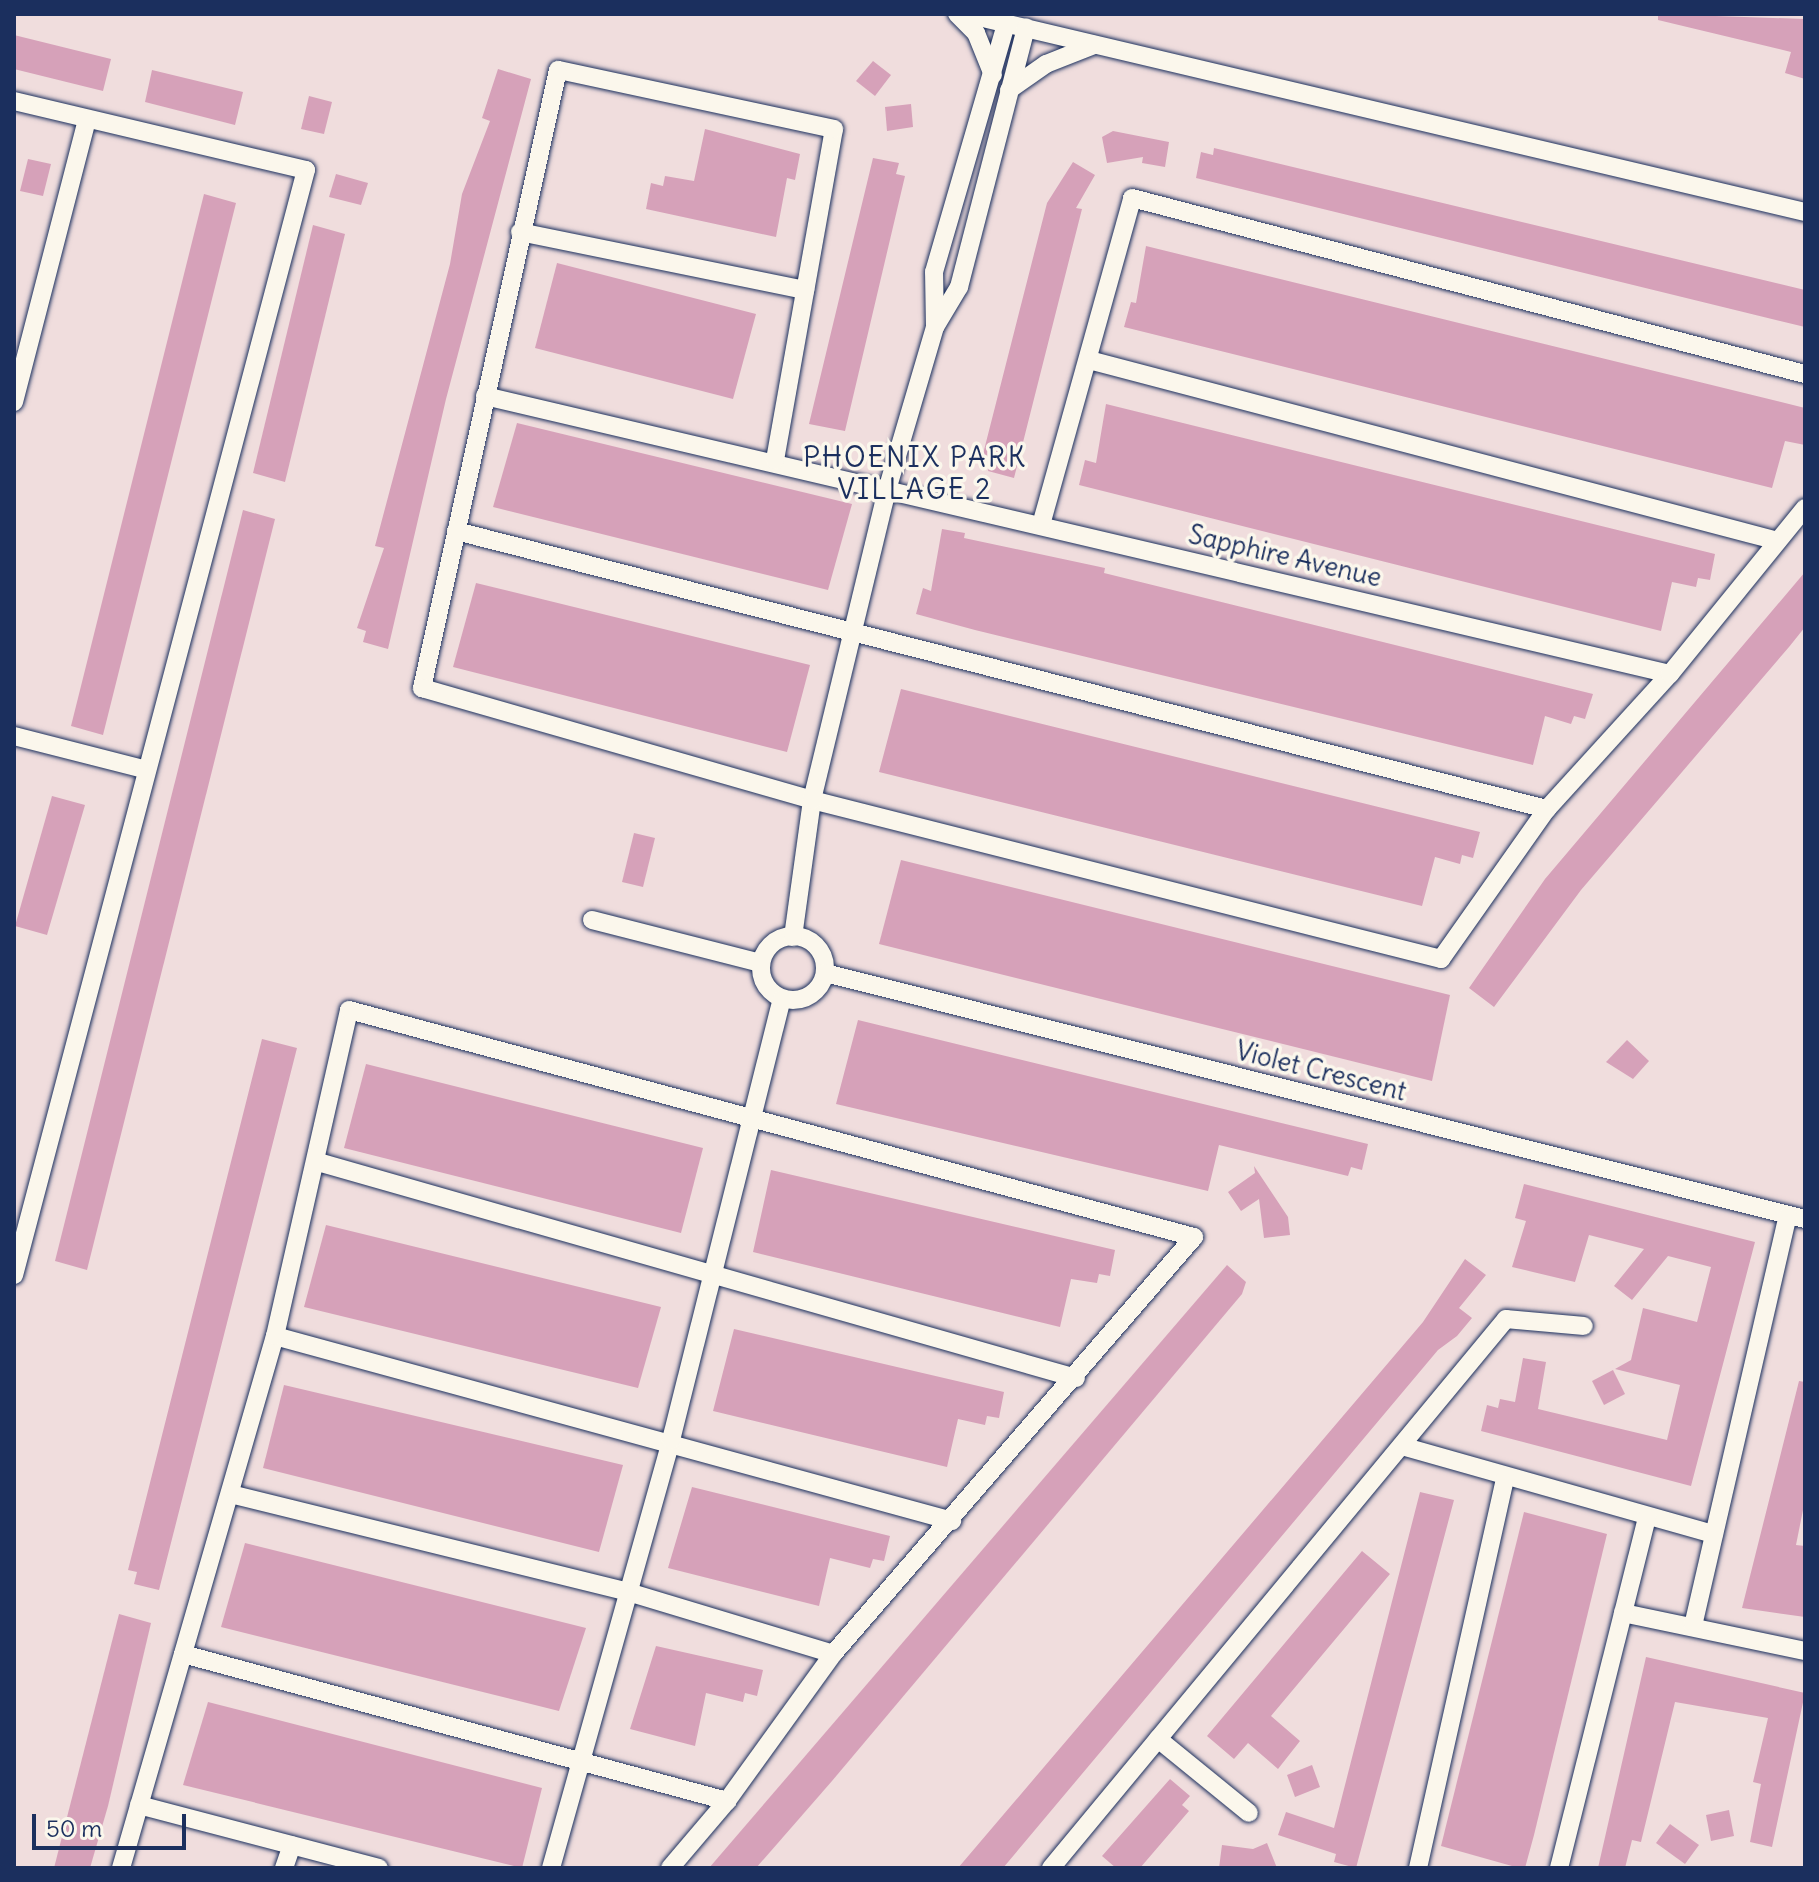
<!DOCTYPE html>
<style>
body{margin:0}
#map{position:relative;width:1819px;height:1882px;overflow:hidden;background:#f0dddd;font-family:Delius,sans-serif}
div>[style]{position:absolute}
.building>*{inset:0;background:#d6a1b9}
.roads{filter:drop-shadow(0 0 2px #1b2f5e) drop-shadow(0 0 2px #1b2f5e)}
.street>*{height:18px;margin:-9px;padding:0 9px;transform-origin:9px;border-radius:9px;background:#fbf7ec}
.street>.ring{margin:-9px;padding:0;box-sizing:content-box;background:none;border:18px solid #fbf7ec;border-radius:50%}
span{translate:-50% -50%;white-space:nowrap;text-align:center;line-height:1.15;-webkit-text-stroke:7px #fbf7ec;paint-order:stroke}
.street-label{font-size:26px;color:#1b2f5e}
.neighbourhood-label{font-size:28px;color:#1b2f5e;letter-spacing:2px}
.frame{position:absolute;inset:0;border:16px solid #1b2f5e;pointer-events:none}
.scale{position:absolute;left:32px;top:1814px;width:154px;height:36px;box-sizing:border-box;border:4px solid #1b2f5e;border-top:0;padding-left:10px;font-size:24px;line-height:28px;white-space:nowrap;color:#1b2f5e;-webkit-text-stroke:6px #fbf7ec;paint-order:stroke}
</style>
<div id="map">
<div class="building">
<div style="clip-path:polygon(1658px 14px,1805px 19px,1805px 79px,1785px 73px,1791px 52px,1658px 20px)"></div>
<div style="clip-path:polygon(14px 35px,111px 59px,103px 91px,14px 69px)"></div>
<div style="clip-path:polygon(873px 61px,891px 75px,875px 96px,856px 81px)"></div>
<div style="clip-path:polygon(498px 69px,531px 79px,446px 399px,388px 649px,363px 642px,366px 631px,357px 628px,384px 548px,375px 546px,450px 264px,462px 194px,490px 121px,482px 118px)"></div>
<div style="clip-path:polygon(152px 70px,243px 92px,235px 125px,145px 102px)"></div>
<div style="clip-path:polygon(309px 96px,332px 102px,324px 134px,301px 129px)"></div>
<div style="clip-path:polygon(911px 104px,913px 127px,887px 131px,885px 107px)"></div>
<div style="clip-path:polygon(705px 129px,800px 154px,795px 180px,787px 178px,776px 237px,646px 209px,651px 183px,663px 186px,665px 176px,694px 181px)"></div>
<div style="clip-path:polygon(1113px 131px,1169px 142px,1165px 167px,1142px 163px,1143px 157px,1107px 163px,1102px 137px)"></div>
<div style="clip-path:polygon(1214px 148px,1805px 290px,1805px 327px,1196px 178px,1201px 152px,1213px 155px)"></div>
<div style="clip-path:polygon(873px 158px,899px 163px,896px 174px,905px 176px,845px 431px,809px 424px)"></div>
<div style="clip-path:polygon(28px 159px,51px 164px,43px 196px,20px 191px)"></div>
<div style="clip-path:polygon(1073px 162px,1095px 175px,1076px 208px,1082px 209px,1014px 478px,988px 471px,991px 460px,982px 458px,1047px 203px)"></div>
<div style="clip-path:polygon(336px 174px,368px 183px,361px 205px,329px 197px)"></div>
<div style="clip-path:polygon(204px 194px,236px 203px,103px 735px,71px 726px)"></div>
<div style="clip-path:polygon(313px 225px,345px 234px,285px 482px,253px 473px)"></div>
<div style="clip-path:polygon(1146px 246px,1805px 408px,1805px 445px,1785px 441px,1772px 488px,1124px 327px,1131px 302px,1136px 303px)"></div>
<div style="clip-path:polygon(557px 263px,756px 314px,733px 399px,535px 348px)"></div>
<div style="clip-path:polygon(1106px 404px,1715px 554px,1710px 580px,1698px 578px,1696px 587px,1672px 582px,1661px 631px,1079px 485px,1085px 460px,1096px 463px)"></div>
<div style="clip-path:polygon(517px 423px,852px 504px,828px 590px,493px 507px)"></div>
<div style="clip-path:polygon(243px 510px,275px 519px,87px 1270px,55px 1261px)"></div>
<div style="clip-path:polygon(942px 529px,965px 533px,964px 538px,1105px 568px,1104px 573px,1593px 694px,1585px 719px,1574px 716px,1571px 724px,1545px 716px,1533px 765px,975px 630px,916px 614px,923px 588px,931px 591px)"></div>
<div style="clip-path:polygon(1805px 572px,1805px 627px,1789px 647px,1581px 890px,1494px 1007px,1469px 988px,1545px 879px)"></div>
<div style="clip-path:polygon(476px 583px,810px 665px,787px 752px,453px 667px)"></div>
<div style="clip-path:polygon(901px 689px,1480px 832px,1473px 858px,1462px 855px,1460px 864px,1435px 857px,1422px 906px,879px 772px)"></div>
<div style="clip-path:polygon(52px 796px,85px 805px,47px 935px,15px 926px)"></div>
<div style="clip-path:polygon(634px 833px,655px 838px,643px 887px,622px 882px)"></div>
<div style="clip-path:polygon(901px 860px,1450px 995px,1432px 1081px,879px 944px)"></div>
<div style="clip-path:polygon(858px 1020px,1368px 1144px,1362px 1170px,1351px 1167px,1348px 1176px,1219px 1145px,1208px 1191px,836px 1104px)"></div>
<div style="clip-path:polygon(262px 1039px,297px 1048px,159px 1590px,134px 1584px,137px 1572px,128px 1570px)"></div>
<div style="clip-path:polygon(1627px 1040px,1649px 1061px,1633px 1079px,1606px 1062px)"></div>
<div style="clip-path:polygon(366px 1064px,703px 1148px,681px 1233px,344px 1148px)"></div>
<div style="clip-path:polygon(1254px 1166px,1288px 1217px,1290px 1235px,1264px 1238px,1259px 1199px,1241px 1211px,1228px 1192px,1255px 1173px)"></div>
<div style="clip-path:polygon(771px 1170px,1115px 1250px,1110px 1276px,1099px 1274px,1097px 1283px,1071px 1279px,1060px 1327px,753px 1252px)"></div>
<div style="clip-path:polygon(1524px 1184px,1755px 1242px,1691px 1486px,1481px 1431px,1487px 1405px,1498px 1408px,1500px 1399px,1515px 1402px,1523px 1358px,1546px 1362px,1538px 1409px,1667px 1440px,1680px 1385px,1615px 1369px,1631px 1360px,1643px 1308px,1697px 1322px,1711px 1267px,1668px 1256px,1632px 1300px,1614px 1286px,1644px 1249px,1589px 1235px,1575px 1282px,1512px 1267px,1526px 1221px,1515px 1218px)"></div>
<div style="clip-path:polygon(326px 1225px,661px 1307px,638px 1388px,304px 1307px)"></div>
<div style="clip-path:polygon(1465px 1259px,1486px 1275px,1459px 1308px,1472px 1318px,1457px 1336px,1438px 1350px,1003px 1868px,958px 1868px,1423px 1322px)"></div>
<div style="clip-path:polygon(1227px 1265px,1246px 1282px,1242px 1294px,832px 1781px,756px 1868px,709px 1868px)"></div>
<div style="clip-path:polygon(734px 1329px,1004px 1392px,999px 1418px,987px 1416px,985px 1425px,958px 1419px,947px 1467px,713px 1411px)"></div>
<div style="clip-path:polygon(1613px 1370px,1625px 1394px,1604px 1405px,1592px 1381px)"></div>
<div style="clip-path:polygon(1799px 1381px,1805px 1382px,1805px 1500px,1796px 1545px,1805px 1546px,1805px 1617px,1742px 1608px)"></div>
<div style="clip-path:polygon(284px 1385px,623px 1465px,599px 1552px,263px 1468px)"></div>
<div style="clip-path:polygon(692px 1487px,890px 1536px,884px 1561px,873px 1559px,870px 1568px,830px 1558px,819px 1606px,668px 1568px)"></div>
<div style="clip-path:polygon(1420px 1492px,1454px 1500px,1356px 1868px,1334px 1862px,1336px 1854px,1278px 1835px,1286px 1812px,1334px 1828px)"></div>
<div style="clip-path:polygon(1524px 1512px,1607px 1534px,1534px 1835px,1525px 1868px,1519px 1868px,1441px 1846px)"></div>
<div style="clip-path:polygon(245px 1543px,586px 1628px,559px 1711px,221px 1627px)"></div>
<div style="clip-path:polygon(1362px 1551px,1390px 1574px,1271px 1716px,1300px 1741px,1278px 1769px,1248px 1743px,1234px 1759px,1207px 1736px)"></div>
<div style="clip-path:polygon(119px 1614px,151px 1623px,108px 1806px,90px 1868px,54px 1868px)"></div>
<div style="clip-path:polygon(656px 1646px,763px 1670px,757px 1696px,745px 1693px,743px 1702px,706px 1693px,695px 1746px,630px 1729px)"></div>
<div style="clip-path:polygon(1646px 1657px,1805px 1693px,1772px 1847px,1750px 1842px,1761px 1784px,1753px 1782px,1768px 1718px,1675px 1702px,1641px 1842px,1632px 1840px,1625px 1868px,1598px 1868px)"></div>
<div style="clip-path:polygon(208px 1702px,542px 1788px,522px 1868px,183px 1785px)"></div>
<div style="clip-path:polygon(1312px 1765px,1320px 1787px,1295px 1797px,1287px 1775px)"></div>
<div style="clip-path:polygon(1170px 1779px,1190px 1796px,1182px 1805px,1189px 1811px,1140px 1868px,1116px 1868px,1102px 1856px)"></div>
<div style="clip-path:polygon(1729px 1810px,1734px 1836px,1711px 1841px,1706px 1815px)"></div>
<div style="clip-path:polygon(1670px 1824px,1699px 1845px,1685px 1864px,1656px 1843px)"></div>
<div style="clip-path:polygon(1267px 1843px,1277px 1868px,1219px 1868px,1222px 1845px,1253px 1849px)"></div>
</div>
<div class="roads">
<div class="street">
<div style="left:957px;top:14px;width:27px;rotate:45deg"></div>
<div style="left:976px;top:33px;width:45px;rotate:68deg"></div>
<div style="left:966px;top:14px;width:862px;rotate:13.28deg"></div>
<div style="left:1009px;top:90px;width:45px;rotate:-35.1deg"></div>
<div style="left:1046px;top:64px;width:52px;rotate:-21.6deg"></div>
<div style="left:14px;top:101px;width:300px;rotate:13.3deg"></div>
<div style="left:306px;top:170px;width:1143px;rotate:104.8deg"></div>
<div style="left:520px;top:232px;width:291px;rotate:11.5deg"></div>
<div style="left:935px;top:327px;width:55px;rotate:-91deg"></div>
<div style="left:934px;top:272px;width:258px;rotate:-73.8deg"></div>
<div style="left:1089px;top:360px;width:712px;rotate:14.72deg"></div>
<div style="left:485px;top:396px;width:1217px;rotate:13.2deg"></div>
<div style="left:14px;top:402px;width:292px;rotate:-75.5deg"></div>
<div style="left:775px;top:460px;width:336px;rotate:-79.9deg"></div>
<div style="left:834px;top:129px;width:282px;rotate:-167.9deg"></div>
<div style="left:558px;top:70px;width:633px;rotate:102.41deg"></div>
<div style="left:422px;top:688px;width:406px;rotate:16deg"></div>
<div style="left:812px;top:800px;width:649px;rotate:14.19deg"></div>
<div style="left:1441px;top:959px;width:184px;rotate:-54.8deg"></div>
<div style="left:1547px;top:809px;width:183px;rotate:-47.7deg"></div>
<div style="left:1670px;top:674px;width:214px;rotate:-50.9deg"></div>
<div style="left:1041px;top:525px;width:339px;rotate:-74.4deg"></div>
<div style="left:1132px;top:198px;width:696px;rotate:14.66deg"></div>
<div style="left:456px;top:531px;width:1126px;rotate:14.3deg"></div>
<div style="left:14px;top:736px;width:133px;rotate:14.3deg"></div>
<div style="left:592px;top:920px;width:174px;rotate:14.3deg"></div>
<div class="ring" style="left:761px;top:936px;width:46px;height:46px"></div>
<div style="left:793px;top:937px;width:138px;rotate:-82.1deg"></div>
<div style="left:812px;top:800px;width:319px;rotate:-76.4deg"></div>
<div style="left:887px;top:490px;width:170px;rotate:-73.6deg"></div>
<div style="left:935px;top:327px;width:47px;rotate:-59deg"></div>
<div style="left:959px;top:287px;width:268px;rotate:-75.5deg"></div>
<div style="left:825px;top:973px;width:1010px;rotate:14.09deg"></div>
<div style="left:318px;top:1162px;width:788px;rotate:15.91deg"></div>
<div style="left:275px;top:1336px;width:702px;rotate:15.28deg"></div>
<div style="left:1402px;top:1446px;width:324px;rotate:15.8deg"></div>
<div style="left:230px;top:1494px;width:410px;rotate:13.8deg"></div>
<div style="left:628px;top:1592px;width:214px;rotate:16.8deg"></div>
<div style="left:1623px;top:1613px;width:186px;rotate:11.8deg"></div>
<div style="left:1693px;top:1626px;width:421px;rotate:-77deg"></div>
<div style="left:183px;top:1654px;width:564px;rotate:15.12deg"></div>
<div style="left:1158px;top:1739px;width:117px;rotate:39.1deg"></div>
<div style="left:139px;top:1805px;width:248px;rotate:14.7deg"></div>
<div style="left:121px;top:1868px;width:554px;rotate:-73.86deg"></div>
<div style="left:275px;top:1336px;width:334px;rotate:-77.2deg"></div>
<div style="left:349px;top:1010px;width:875px;rotate:15.04deg"></div>
<div style="left:1194px;top:1237px;width:552px;rotate:130.88deg"></div>
<div style="left:833px;top:1654px;width:181px;rotate:125.8deg"></div>
<div style="left:727px;top:1801px;width:88px;rotate:130.4deg"></div>
<div style="left:284px;top:1868px;width:24px;rotate:-71deg"></div>
<div style="left:551px;top:1868px;width:445px;rotate:-74.3deg"></div>
<div style="left:671px;top:1440px;width:455px;rotate:-75.9deg"></div>
<div style="left:1051px;top:1868px;width:713px;rotate:-50.35deg"></div>
<div style="left:1506px;top:1319px;width:78px;rotate:5.1deg"></div>
<div style="left:1418px;top:1868px;width:400px;rotate:-77.4deg"></div>
<div style="left:1559px;top:1868px;width:362px;rotate:-75.9deg"></div>
</div>
</div>
<div class="street-label">
<span style="left:1285px;top:556px;rotate:13deg">Sapphire Avenue</span>
<span style="left:1321px;top:1071px;rotate:14deg">Violet Crescent</span>
</div>
<div class="neighbourhood-label">
<span style="left:915px;top:473px">PHOENIX PARK<br>VILLAGE 2</span>
</div>
<div class="frame"></div>
<div class="scale">50 m</div>
</div>
